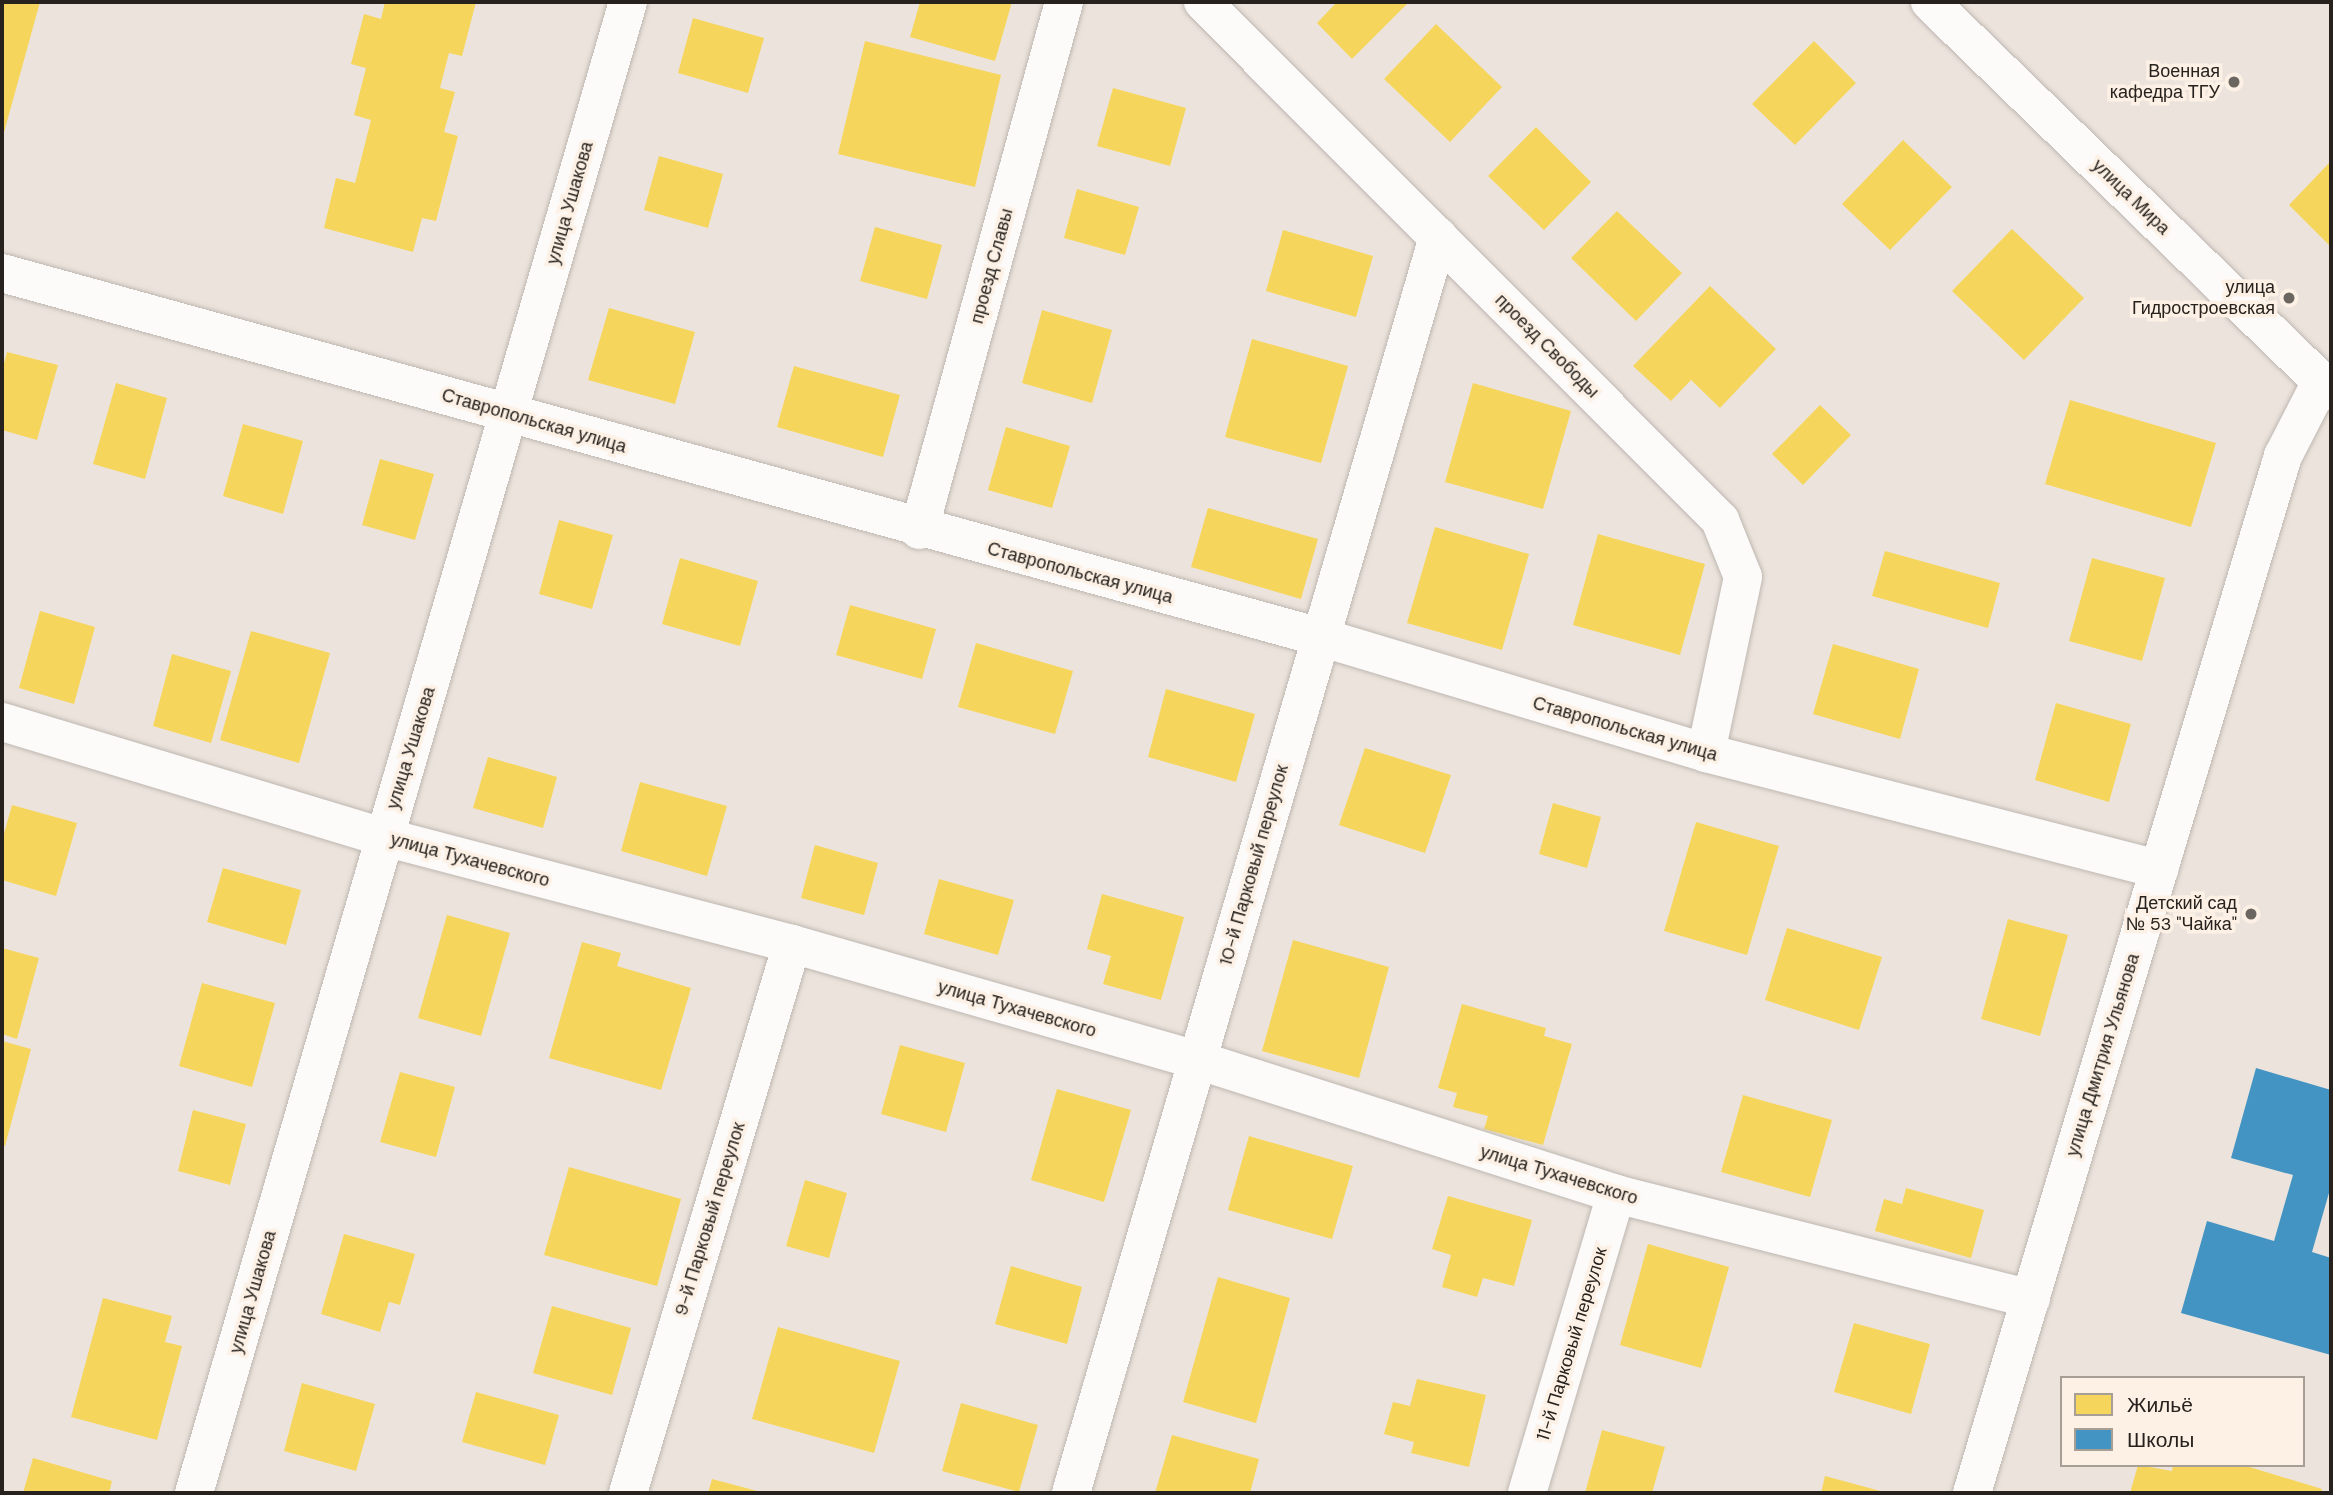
<!DOCTYPE html>
<meta charset="utf-8">
<style>
body{margin:0}
#map{position:relative;width:2333px;height:1495px;overflow:hidden;background:#ece4dc;font-family:"DM Sans",sans-serif}
div>[style]{position:absolute}
.homes>*{inset:0;background:#f6d55c}
.schools>*{inset:0;background:#4393c3}
.roads{filter:drop-shadow(0 0 2px #beb7b1) drop-shadow(0 0 2px #beb7b1)}
.minor>*{height:38px;margin:-19px;padding:0 19px;transform-origin:19px;border-radius:19px;background:#fcfbfa}
.major>*{height:38px;margin:-19px;padding:0 19px;transform-origin:19px;border-radius:19px;background:#fcfbfa}
.dots>*{width:19px;height:19px;translate:-50% -50%;box-sizing:border-box;border:4px solid #fdf1e6;border-radius:50%}
span{translate:-50% -50%;white-space:nowrap;text-align:center;line-height:1.15;-webkit-text-stroke:7px #fdf1e6;paint-order:stroke}
.poi-label{font-size:18px;color:#27221d}
.right{translate:-100% -50%;text-align:right}
.street-label{font-size:18px;color:#27221d}
.frame{position:absolute;inset:0;border:4px solid #27221d;pointer-events:none}
.legend{position:absolute;left:2060px;top:1376px;width:245px;height:91px;box-sizing:border-box;background:#fdf1e6;border:2px solid #a79e96;margin:0;padding:9px 12px;list-style:none;font-size:21px;color:#27221d}
.legend li{display:flex;align-items:center;gap:14px;height:35px}
.legend b{width:35px;border:2px solid #a79e96}
</style>
<div id="map">
<div class="homes">
<div style="clip-path:polygon(2px 2px,40px 2px,3px 136px,2px 136px)"></div>
<div style="clip-path:polygon(385px 2px,476px 2px,462px 56px,449px 53px,440px 88px,455px 92px,444px 132px,458px 136px,436px 221px,422px 218px,413px 252px,324px 228px,336px 178px,355px 183px,371px 120px,354px 115px,366px 68px,351px 64px,364px 14px,381px 19px)"></div>
<div style="clip-path:polygon(920px 2px,1012px 2px,995px 61px,910px 37px)"></div>
<div style="clip-path:polygon(1337px 2px,1409px 2px,1352px 59px,1317px 23px)"></div>
<div style="clip-path:polygon(693px 18px,764px 38px,748px 93px,678px 73px)"></div>
<div style="clip-path:polygon(1436px 24px,1502px 87px,1450px 142px,1384px 79px)"></div>
<div style="clip-path:polygon(865px 41px,1001px 75px,975px 187px,838px 154px)"></div>
<div style="clip-path:polygon(1814px 41px,1856px 83px,1795px 145px,1752px 104px)"></div>
<div style="clip-path:polygon(1113px 88px,1186px 108px,1170px 166px,1097px 146px)"></div>
<div style="clip-path:polygon(1536px 127px,1591px 182px,1544px 230px,1488px 176px)"></div>
<div style="clip-path:polygon(1903px 140px,1952px 187px,1890px 250px,1842px 204px)"></div>
<div style="clip-path:polygon(659px 156px,723px 174px,708px 228px,644px 210px)"></div>
<div style="clip-path:polygon(2331px 161px,2331px 247px,2289px 205px)"></div>
<div style="clip-path:polygon(1077px 189px,1139px 207px,1125px 255px,1064px 238px)"></div>
<div style="clip-path:polygon(1617px 211px,1682px 273px,1636px 321px,1571px 258px)"></div>
<div style="clip-path:polygon(875px 227px,942px 245px,927px 299px,860px 281px)"></div>
<div style="clip-path:polygon(2012px 229px,2084px 298px,2024px 360px,1952px 291px)"></div>
<div style="clip-path:polygon(1283px 230px,1373px 256px,1356px 317px,1266px 291px)"></div>
<div style="clip-path:polygon(1710px 286px,1776px 349px,1720px 408px,1691px 380px,1671px 401px,1633px 366px)"></div>
<div style="clip-path:polygon(609px 308px,695px 332px,675px 404px,588px 380px)"></div>
<div style="clip-path:polygon(1042px 310px,1112px 330px,1092px 403px,1022px 383px)"></div>
<div style="clip-path:polygon(1252px 339px,1348px 366px,1321px 463px,1225px 437px)"></div>
<div style="clip-path:polygon(7px 352px,58px 365px,37px 440px,2px 430px,2px 371px)"></div>
<div style="clip-path:polygon(794px 366px,900px 395px,883px 457px,777px 427px)"></div>
<div style="clip-path:polygon(116px 383px,167px 398px,145px 479px,93px 464px)"></div>
<div style="clip-path:polygon(1473px 383px,1571px 411px,1543px 509px,1445px 482px)"></div>
<div style="clip-path:polygon(2070px 400px,2216px 443px,2191px 527px,2045px 484px)"></div>
<div style="clip-path:polygon(1820px 405px,1851px 435px,1803px 485px,1772px 454px)"></div>
<div style="clip-path:polygon(243px 424px,303px 441px,283px 514px,223px 496px)"></div>
<div style="clip-path:polygon(1006px 427px,1070px 446px,1052px 508px,988px 490px)"></div>
<div style="clip-path:polygon(380px 459px,434px 474px,415px 540px,362px 525px)"></div>
<div style="clip-path:polygon(1208px 508px,1318px 539px,1301px 599px,1191px 567px)"></div>
<div style="clip-path:polygon(559px 520px,613px 535px,592px 609px,539px 594px)"></div>
<div style="clip-path:polygon(1435px 527px,1529px 554px,1502px 650px,1407px 623px)"></div>
<div style="clip-path:polygon(1598px 534px,1705px 564px,1680px 655px,1573px 625px)"></div>
<div style="clip-path:polygon(1885px 551px,2000px 583px,1988px 628px,1872px 596px)"></div>
<div style="clip-path:polygon(680px 558px,758px 581px,740px 646px,662px 624px)"></div>
<div style="clip-path:polygon(2092px 558px,2165px 578px,2142px 661px,2069px 641px)"></div>
<div style="clip-path:polygon(850px 605px,936px 629px,922px 679px,836px 655px)"></div>
<div style="clip-path:polygon(40px 611px,95px 627px,74px 704px,19px 688px)"></div>
<div style="clip-path:polygon(251px 631px,330px 653px,299px 763px,220px 740px)"></div>
<div style="clip-path:polygon(976px 643px,1073px 671px,1055px 734px,958px 707px)"></div>
<div style="clip-path:polygon(1833px 644px,1919px 669px,1900px 739px,1813px 714px)"></div>
<div style="clip-path:polygon(172px 654px,231px 671px,211px 743px,153px 726px)"></div>
<div style="clip-path:polygon(1166px 689px,1255px 714px,1236px 782px,1148px 757px)"></div>
<div style="clip-path:polygon(2056px 703px,2131px 724px,2109px 802px,2035px 780px)"></div>
<div style="clip-path:polygon(1365px 748px,1451px 775px,1425px 853px,1339px 825px)"></div>
<div style="clip-path:polygon(488px 757px,557px 777px,543px 828px,473px 808px)"></div>
<div style="clip-path:polygon(640px 782px,727px 806px,707px 876px,621px 851px)"></div>
<div style="clip-path:polygon(1553px 803px,1601px 817px,1587px 868px,1539px 854px)"></div>
<div style="clip-path:polygon(12px 805px,77px 823px,56px 896px,2px 880px,2px 841px)"></div>
<div style="clip-path:polygon(1696px 822px,1779px 846px,1747px 955px,1664px 931px)"></div>
<div style="clip-path:polygon(815px 845px,878px 863px,864px 915px,801px 898px)"></div>
<div style="clip-path:polygon(223px 868px,301px 890px,286px 945px,207px 922px)"></div>
<div style="clip-path:polygon(939px 879px,1014px 900px,998px 955px,924px 934px)"></div>
<div style="clip-path:polygon(1102px 894px,1184px 917px,1161px 1000px,1103px 984px,1111px 956px,1087px 949px)"></div>
<div style="clip-path:polygon(447px 915px,510px 933px,481px 1036px,418px 1018px)"></div>
<div style="clip-path:polygon(2008px 919px,2068px 935px,2040px 1036px,1981px 1019px)"></div>
<div style="clip-path:polygon(1787px 928px,1882px 957px,1859px 1030px,1765px 1000px)"></div>
<div style="clip-path:polygon(1293px 940px,1389px 967px,1359px 1078px,1262px 1051px)"></div>
<div style="clip-path:polygon(582px 942px,621px 953px,617px 966px,691px 988px,661px 1090px,549px 1058px)"></div>
<div style="clip-path:polygon(2px 948px,39px 958px,17px 1039px,2px 1034px)"></div>
<div style="clip-path:polygon(202px 983px,275px 1003px,252px 1087px,179px 1066px)"></div>
<div style="clip-path:polygon(1462px 1004px,1546px 1028px,1544px 1036px,1572px 1044px,1543px 1145px,1484px 1129px,1488px 1116px,1453px 1107px,1457px 1093px,1438px 1088px)"></div>
<div style="clip-path:polygon(2px 1041px,31px 1049px,5px 1146px,2px 1145px)"></div>
<div style="clip-path:polygon(900px 1045px,965px 1063px,946px 1132px,881px 1114px)"></div>
<div style="clip-path:polygon(400px 1072px,455px 1087px,436px 1157px,380px 1142px)"></div>
<div style="clip-path:polygon(1057px 1089px,1131px 1110px,1104px 1202px,1031px 1180px)"></div>
<div style="clip-path:polygon(1743px 1095px,1832px 1120px,1810px 1197px,1721px 1172px)"></div>
<div style="clip-path:polygon(193px 1110px,246px 1124px,230px 1185px,178px 1171px)"></div>
<div style="clip-path:polygon(1249px 1136px,1353px 1166px,1332px 1239px,1228px 1210px)"></div>
<div style="clip-path:polygon(569px 1167px,681px 1199px,657px 1286px,544px 1255px)"></div>
<div style="clip-path:polygon(805px 1180px,847px 1193px,829px 1258px,786px 1246px)"></div>
<div style="clip-path:polygon(1906px 1188px,1984px 1210px,1971px 1258px,1875px 1231px,1884px 1199px,1902px 1204px)"></div>
<div style="clip-path:polygon(1448px 1196px,1532px 1220px,1514px 1286px,1483px 1278px,1477px 1297px,1442px 1287px,1451px 1255px,1432px 1249px)"></div>
<div style="clip-path:polygon(344px 1234px,415px 1254px,400px 1305px,389px 1302px,380px 1332px,321px 1314px)"></div>
<div style="clip-path:polygon(1648px 1244px,1729px 1267px,1701px 1368px,1620px 1345px)"></div>
<div style="clip-path:polygon(1011px 1266px,1082px 1287px,1067px 1344px,995px 1324px)"></div>
<div style="clip-path:polygon(1218px 1277px,1290px 1298px,1256px 1423px,1183px 1402px)"></div>
<div style="clip-path:polygon(103px 1298px,172px 1316px,165px 1342px,182px 1346px,157px 1440px,71px 1417px)"></div>
<div style="clip-path:polygon(552px 1306px,631px 1328px,612px 1395px,533px 1373px)"></div>
<div style="clip-path:polygon(1854px 1323px,1930px 1344px,1911px 1414px,1834px 1392px)"></div>
<div style="clip-path:polygon(778px 1327px,900px 1361px,874px 1453px,752px 1419px)"></div>
<div style="clip-path:polygon(1417px 1379px,1486px 1395px,1469px 1467px,1411px 1453px,1414px 1442px,1384px 1434px,1393px 1402px,1410px 1406px)"></div>
<div style="clip-path:polygon(302px 1383px,375px 1404px,356px 1471px,284px 1451px)"></div>
<div style="clip-path:polygon(476px 1392px,559px 1415px,545px 1465px,462px 1442px)"></div>
<div style="clip-path:polygon(961px 1403px,1038px 1425px,1019px 1492px,942px 1471px)"></div>
<div style="clip-path:polygon(1602px 1430px,1665px 1447px,1652px 1493px,1585px 1493px)"></div>
<div style="clip-path:polygon(1172px 1435px,1259px 1459px,1250px 1493px,1155px 1493px)"></div>
<div style="clip-path:polygon(33px 1458px,112px 1481px,109px 1493px,23px 1493px)"></div>
<div style="clip-path:polygon(2138px 1465px,2172px 1471px,2173px 1465px,2243px 1465px,2322px 1489px,2321px 1493px,2130px 1493px)"></div>
<div style="clip-path:polygon(1825px 1476px,1884px 1492px,1884px 1493px,1821px 1493px)"></div>
<div style="clip-path:polygon(712px 1479px,761px 1492px,761px 1493px,708px 1493px)"></div>
</div>
<div class="schools">
<div style="clip-path:polygon(2256px 1068px,2331px 1090px,2331px 1186px,2312px 1252px,2331px 1258px,2331px 1355px,2181px 1313px,2207px 1221px,2274px 1241px,2293px 1175px,2231px 1158px)"></div>
</div>
<div class="roads">
<div class="minor">
<div style="left:1203px;top:2px;width:732px;rotate:45.06deg"></div>
<div style="left:1720px;top:520px;width:61px;rotate:68deg"></div>
<div style="left:1743px;top:577px;width:180px;rotate:101.9deg"></div>
<div style="left:2px;top:273px;width:1367px;rotate:15.44deg"></div>
<div style="left:1320px;top:637px;width:403px;rotate:16.7deg"></div>
<div style="left:1706px;top:753px;width:468px;rotate:14.4deg"></div>
<div style="left:919px;top:530px;width:548px;rotate:-74.64deg"></div>
<div style="left:2px;top:722px;width:399px;rotate:16.8deg"></div>
<div style="left:384px;top:837px;width:422px;rotate:14.7deg"></div>
<div style="left:792px;top:944px;width:421px;rotate:16deg"></div>
<div style="left:1197px;top:1060px;width:440px;rotate:17.7deg"></div>
<div style="left:1616px;top:1194px;width:428px;rotate:14.2deg"></div>
<div style="left:194px;top:1493px;width:1553px;rotate:-73.77deg"></div>
<div style="left:628px;top:1493px;width:573px;rotate:-73.37deg"></div>
<div style="left:1071px;top:1493px;width:1309px;rotate:-73.71deg"></div>
<div style="left:1527px;top:1493px;width:312px;rotate:-73.4deg"></div>
<div style="left:1972px;top:1493px;width:1083px;rotate:-73.31deg"></div>
<div style="left:2283px;top:456px;width:83px;rotate:-62.8deg"></div>
</div>
<div class="major">
<div style="left:1930px;top:2px;width:559px;rotate:44.13deg"></div>
</div>
</div>
<div class="dots">
<div style="left:2234px;top:82px;background:#6c6660"></div>
<div style="left:2289px;top:298px;background:#6c6660"></div>
<div style="left:2251px;top:914px;background:#6c6660"></div>
</div>
<div class="poi-label">
<span class="right" style="left:2220px;top:82px">Военная<br>кафедра ТГУ</span>
<span class="right" style="left:2275px;top:298px">улица<br>Гидростроевская</span>
<span class="right" style="left:2237px;top:914px">Детский сад<br>№ 53 "Чайка"</span>
</div>
<div class="street-label">
<span style="left:2131px;top:197px;rotate:44deg">улица Мира</span>
<span style="left:570px;top:203px;rotate:-74deg">улица Ушакова</span>
<span style="left:992px;top:266px;rotate:-75deg">проезд Славы</span>
<span style="left:1547px;top:346px;rotate:45deg">проезд Свободы</span>
<span style="left:534px;top:421px;rotate:16deg">Ставропольская улица</span>
<span style="left:1080px;top:573px;rotate:15deg">Ставропольская улица</span>
<span style="left:1625px;top:729px;rotate:16deg">Ставропольская улица</span>
<span style="left:411px;top:748px;rotate:-73deg">улица Ушакова</span>
<span style="left:470px;top:860px;rotate:15deg">улица Тухачевского</span>
<span style="left:1254px;top:865px;rotate:-74deg">10-й Парковый переулок</span>
<span style="left:1017px;top:1009px;rotate:16deg">улица Тухачевского</span>
<span style="left:2103px;top:1055px;rotate:-73deg">улица Дмитрия Ульянова</span>
<span style="left:1559px;top:1175px;rotate:17deg">улица Тухачевского</span>
<span style="left:710px;top:1219px;rotate:-73deg">9-й Парковый переулок</span>
<span style="left:253px;top:1292px;rotate:-74deg">улица Ушакова</span>
<span style="left:1572px;top:1344px;rotate:-73deg">11-й Парковый переулок</span>
</div>
<div class="frame"></div>
<ul class="legend">
<li><b style="height:19px;background:#f6d55c"></b>Жильё</li>
<li><b style="height:19px;background:#4393c3"></b>Школы</li>
</ul>
</div>
